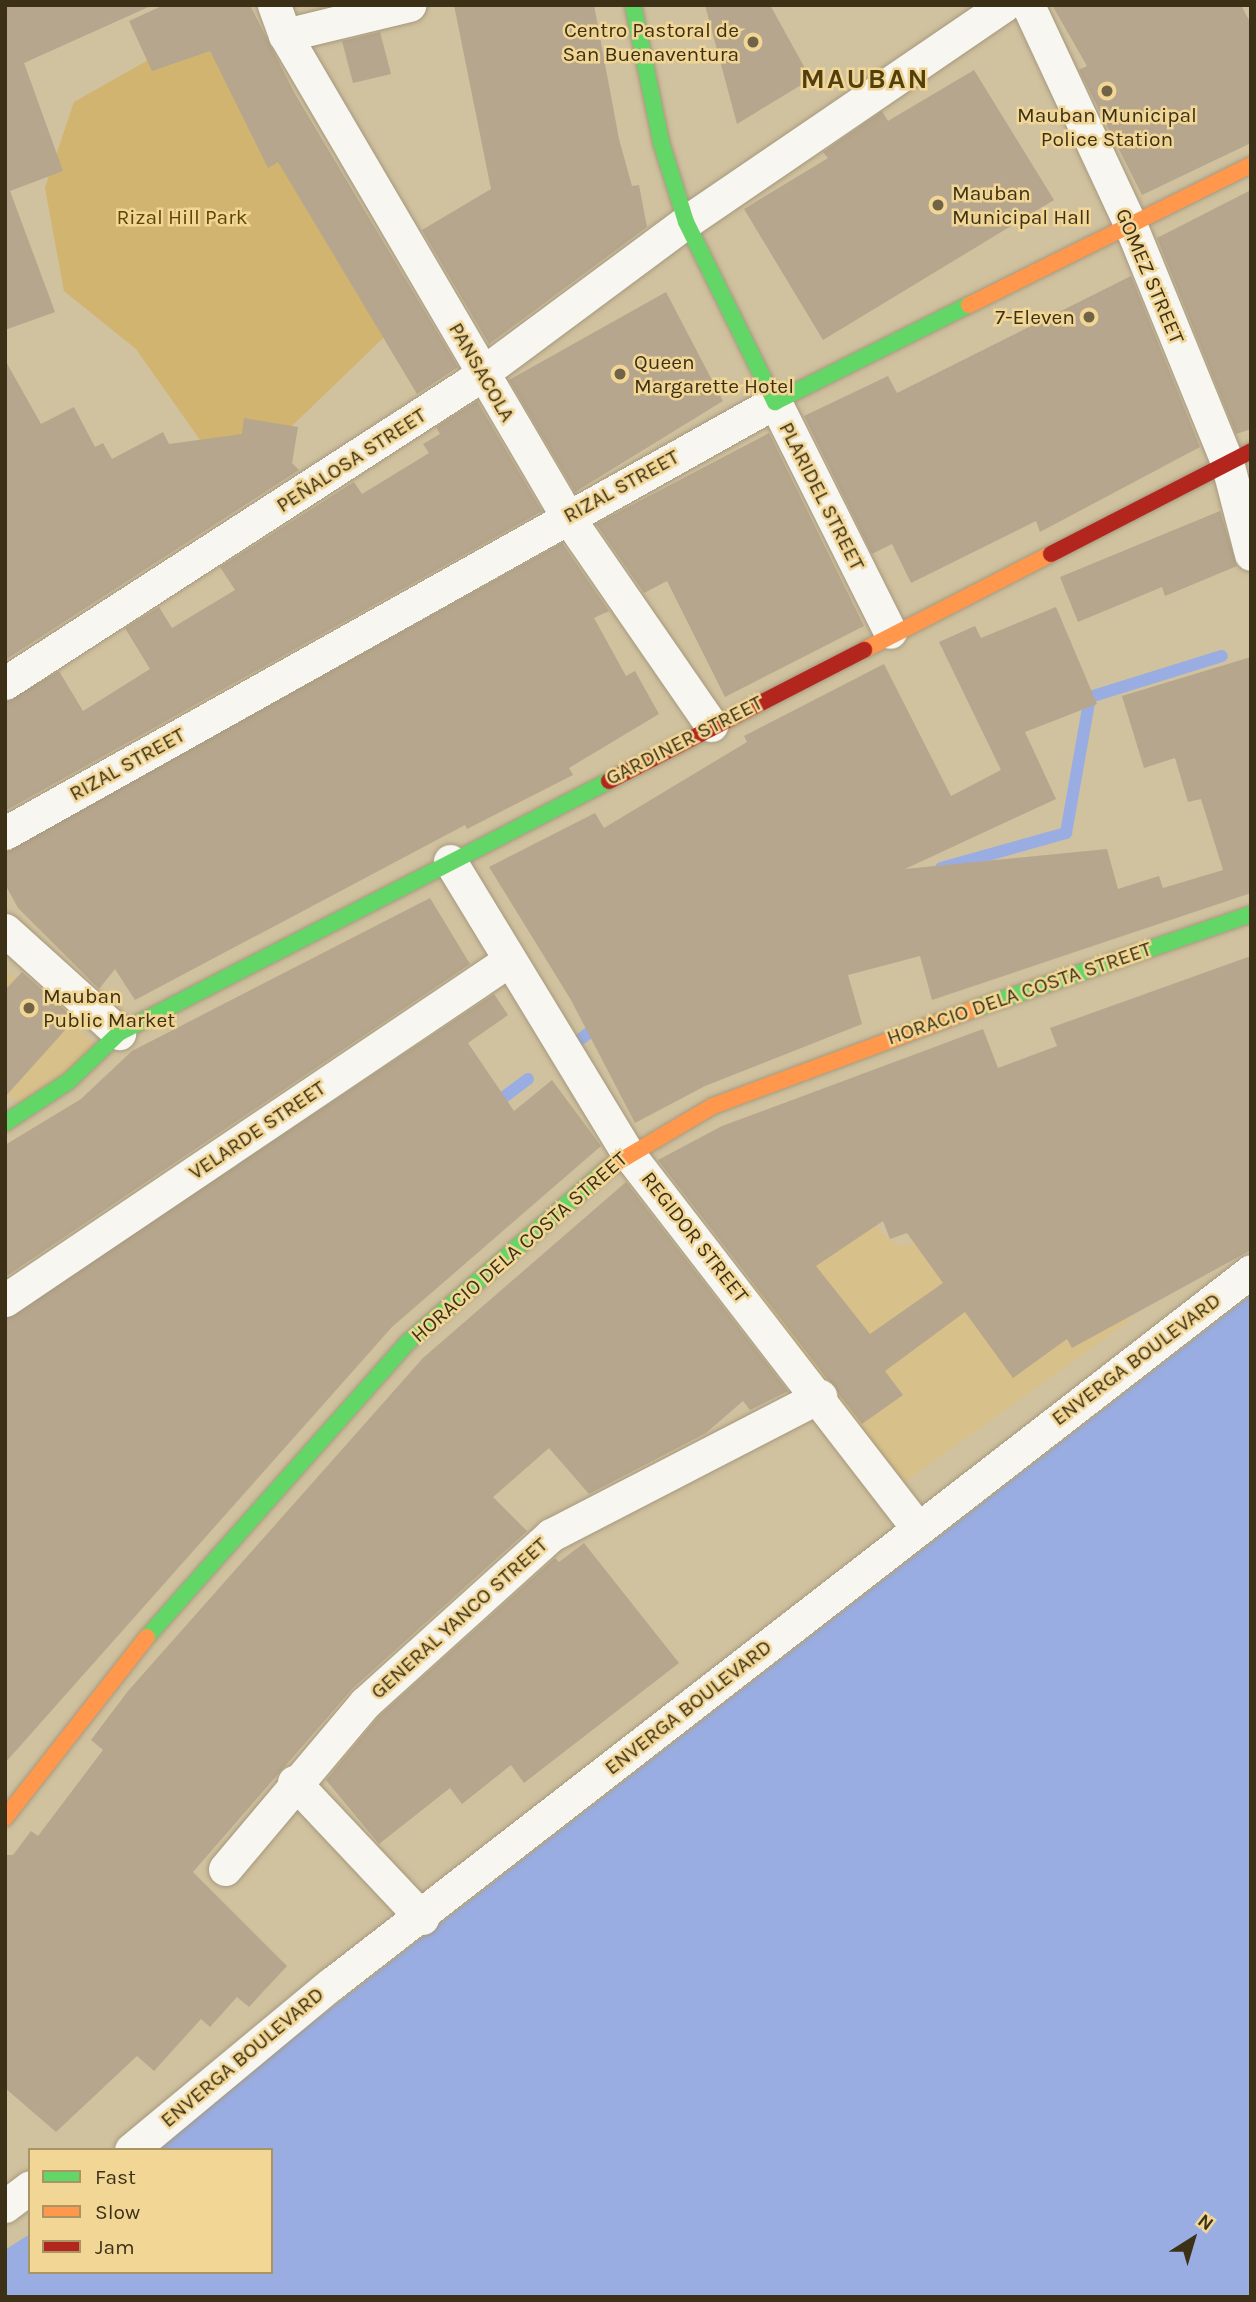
<!DOCTYPE html>
<meta charset="utf-8">
<style>
body{margin:0}
#map{position:relative;width:1256px;height:2302px;overflow:hidden;background:#d0c19f;font-family:Karla,sans-serif}
div>[style]{position:absolute}
.built>*{inset:0;background:#d8c08a}
.green>*{inset:0;background:#d0b46f}
.water>*{inset:0;background:#99ade2}
.stream>*{height:12px;margin:-6px;padding:0 6px;transform-origin:6px;border-radius:6px;background:#99ade2}
.building>*{inset:0;background:#b6a68d}
.roads{filter:drop-shadow(0 0 2px #a5997d) drop-shadow(0 0 2px #a5997d)}
.street>*{height:33px;margin:-16.5px;padding:0 16.5px;transform-origin:16.5px;border-radius:16.5px;background:#f8f6f1}
.fast>*{height:16px;margin:-8px;padding:0 8px;transform-origin:8px;border-radius:8px;background:#63d668}
.slow>*{height:16px;margin:-8px;padding:0 8px;transform-origin:8px;border-radius:8px;background:#ff974d}
.jam>*{height:16px;margin:-8px;padding:0 8px;transform-origin:8px;border-radius:8px;background:#b3261e}
.dots>*{width:19px;height:19px;translate:-50% -50%;box-sizing:border-box;border:4px solid #f2d696;border-radius:50%}
span{translate:-50% -50%;white-space:nowrap;text-align:center;line-height:1.15;-webkit-text-stroke:5px #f2d696;paint-order:stroke}
.poi-label{font-size:21px;color:#3c3117}
.right{translate:-100% -50%;text-align:right}
.left{translate:0 -50%;text-align:left}
.park-label{font-size:21px;color:#5c4505}
.street-label{font-size:21px;color:#3c3117}
.district-label{font-size:28px;color:#523f0e;font-weight:700;letter-spacing:2px}
.frame{position:absolute;inset:0;border:7px solid #3c3117;pointer-events:none}
.legend{position:absolute;left:28px;top:2148px;width:245px;height:126px;box-sizing:border-box;background:#f2d696;border:2px solid #a99463;margin:0;padding:9px 12px;list-style:none;font-size:21px;color:#3c3117}
.legend li{display:flex;align-items:center;gap:14px;height:35px}
.legend b{width:35px;border:2px solid #a99463}
.north{position:absolute;left:1158px;top:2204px;width:70px;height:70px;-webkit-text-stroke:5px #f2d696;paint-order:stroke;rotate:37deg;font-size:19px;font-weight:700;line-height:28px;text-align:center;color:#3c3117}
.north::after{content:'';display:block;margin:auto;width:24px;height:32px;background:#3c3117;clip-path:polygon(50% 0,100% 100%,50% 72%,0 100%)}
</style>
<div id="map">
<div class="built">
<div style="clip-path:polygon(5px 970px,98px 1046px,26px 1108px,5px 1092px)"></div>
<div style="clip-path:polygon(868px 1219px,897px 1246px,1069px 1225px,1129px 1321px,895px 1489px,740px 1287px)"></div>
</div>
<div class="green">
<div style="clip-path:polygon(208px 26px,407px 315px,268px 449px,224px 474px,136px 349px,64px 291px,45px 188px,74px 102px)"></div>
</div>
<div class="water">
<div style="clip-path:polygon(1251px 1295px,1251px 2297px,5px 2297px,5px 2250px,30px 2234px,30px 2272px,271px 2272px,271px 2150px,148px 2150px)"></div>
</div>
<div class="stream">
<div style="left:941px;top:868px;width:130px;rotate:-15.6deg"></div>
<div style="left:1066px;top:833px;width:138px;rotate:-80deg"></div>
<div style="left:1090px;top:697px;width:138px;rotate:-17.3deg"></div>
<div style="left:570px;top:1047px;width:38px;rotate:-37deg"></div>
<div style="left:492px;top:1106px;width:45px;rotate:-36.9deg"></div>
</div>
<div class="building">
<div style="clip-path:polygon(5px 5px,153px 5px,24px 63px,63px 171px,10px 191px,55px 312px,5px 330px)"></div>
<div style="clip-path:polygon(164px 5px,250px 5px,295px 94px,458px 367px,417px 394px,278px 162px,268px 168px,210px 51px,152px 71px,129px 21px)"></div>
<div style="clip-path:polygon(454px 5px,594px 5px,619px 139px,632px 186px,639px 185px,647px 227px,489px 344px,422px 230px,491px 189px)"></div>
<div style="clip-path:polygon(705px 5px,770px 5px,811px 79px,737px 124px)"></div>
<div style="clip-path:polygon(1052px 5px,1241px 5px,1251px 24px,1251px 143px,1142px 195px,1079px 70px,1087px 66px)"></div>
<div style="clip-path:polygon(380px 32px,391px 74px,353px 83px,342px 41px)"></div>
<div style="clip-path:polygon(974px 70px,1054px 200px,823px 340px,744px 209px,828px 158px,823px 152px,882px 111px,888px 121px)"></div>
<div style="clip-path:polygon(1251px 190px,1251px 429px,1236px 434px,1157px 238px)"></div>
<div style="clip-path:polygon(1131px 276px,1200px 447px,1040px 532px,1036px 521px,911px 583px,892px 544px,872px 554px,804px 416px,888px 376px,897px 393px)"></div>
<div style="clip-path:polygon(666px 292px,723px 401px,575px 492px,509px 380px)"></div>
<div style="clip-path:polygon(5px 360px,41px 424px,74px 407px,95px 447px,103px 443px,112px 459px,163px 432px,169px 444px,242px 434px,244px 418px,298px 427px,292px 463px,299px 470px,5px 660px)"></div>
<div style="clip-path:polygon(477px 401px,542px 511px,5px 811px,5px 702px,59px 671px,83px 711px,150px 669px,125px 628px,159px 607px,172px 628px,235px 590px,220px 567px,354px 482px,362px 494px,429px 453px,423px 444px,440px 434px,436px 427px)"></div>
<div style="clip-path:polygon(769px 433px,864px 626px,725px 697px,667px 581px,644px 593px,596px 524px)"></div>
<div style="clip-path:polygon(1220px 511px,1237px 566px,1165px 596px,1162px 587px,1078px 622px,1060px 577px)"></div>
<div style="clip-path:polygon(562px 543px,609px 611px,594px 618px,626px 676px,635px 671px,659px 714px,569px 768px,573px 775px,467px 829px,465px 825px,135px 1000px,115px 969px,99px 989px,18px 908px,5px 884px,5px 852px)"></div>
<div style="clip-path:polygon(1056px 607px,1097px 704px,1025px 732px,1056px 799px,905px 869px,1107px 849px,1118px 889px,1159px 876px,1163px 888px,1223px 870px,1201px 799px,1188px 802px,1175px 758px,1144px 768px,1122px 696px,1251px 657px,1251px 893px,932px 1000px,920px 956px,848px 975px,862px 1024px,705px 1086px,635px 1123px,571px 1000px,489px 867px,595px 813px,604px 828px,747px 742px,744px 736px,884px 664px,951px 796px,1001px 770px,939px 642px,975px 626px,981px 638px)"></div>
<div style="clip-path:polygon(430px 898px,470px 964px,5px 1277px,5px 1145px,81px 1099px,132px 1051px)"></div>
<div style="clip-path:polygon(evenodd,1251px 956px,1251px 1250px,1072px 1348px,1067px 1339px,1013px 1378px,965px 1312px,885px 1371px,903px 1395px,862px 1424px,658px 1160px,722px 1126px,983px 1029px,998px 1068px,1057px 1046px,1050px 1028px,1251px 956px,883px 1221px,890px 1239px,907px 1233px,943px 1283px,870px 1334px,816px 1266px,883px 1221px)"></div>
<div style="clip-path:polygon(22px 972px,75px 1019px,5px 1097px,5px 990px)"></div>
<div style="clip-path:polygon(494px 994px,508px 1015px,468px 1043px,514px 1111px,552px 1080px,601px 1146px,392px 1327px,5px 1763px,5px 1319px)"></div>
<div style="clip-path:polygon(626px 1182px,788px 1391px,750px 1410px,743px 1401px,706px 1433px,589px 1494px,549px 1448px,493px 1497px,527px 1531px,352px 1689px,193px 1872px,287px 1966px,249px 2007px,237px 1997px,210px 2027px,201px 2019px,154px 2071px,137px 2056px,56px 2132px,5px 2088px,5px 1855px,13px 1855px,31px 1831px,38px 1836px,103px 1750px,91px 1740px,128px 1691px,423px 1358px)"></div>
<div style="clip-path:polygon(584px 1543px,679px 1663px,524px 1783px,511px 1765px,462px 1804px,450px 1788px,379px 1844px,326px 1780px,379px 1716px,555px 1558px,559px 1562px)"></div>
</div>
<div class="roads">
<div class="street">
<div style="left:274px;top:5px;width:32px;rotate:70deg"></div>
<div style="left:285px;top:35px;width:558px;rotate:59.62deg"></div>
<div style="left:567px;top:516px;width:254px;rotate:55.4deg"></div>
<div style="left:1028px;top:5px;width:242px;rotate:65deg"></div>
<div style="left:1130px;top:224px;width:257px;rotate:67.8deg"></div>
<div style="left:1227px;top:462px;width:95px;rotate:75.4deg"></div>
<div style="left:285px;top:35px;width:128px;rotate:-13.6deg"></div>
<div style="left:5px;top:683px;width:553px;rotate:-32.88deg"></div>
<div style="left:469px;top:383px;width:270px;rotate:-36.6deg"></div>
<div style="left:686px;top:222px;width:385px;rotate:-34.3deg"></div>
<div style="left:5px;top:833px;width:882px;rotate:-29.24deg"></div>
<div style="left:775px;top:402px;width:257px;rotate:63.4deg"></div>
<div style="left:450px;top:861px;width:341px;rotate:58.7deg"></div>
<div style="left:627px;top:1152px;width:474px;rotate:52.3deg"></div>
<div style="left:5px;top:930px;width:154px;rotate:42.1deg"></div>
<div style="left:5px;top:1300px;width:607px;rotate:-33.98deg"></div>
<div style="left:294px;top:1782px;width:187px;rotate:46.7deg"></div>
<div style="left:225px;top:1869px;width:217px;rotate:-49.9deg"></div>
<div style="left:365px;top:1703px;width:251px;rotate:-42.1deg"></div>
<div style="left:551px;top:1535px;width:303px;rotate:-27.3deg"></div>
<div style="left:131px;top:2150px;width:259px;rotate:-39.7deg"></div>
<div style="left:330px;top:1985px;width:1165px;rotate:-37.78deg"></div>
<div style="left:5px;top:2206px;width:31px;rotate:-37deg"></div>
</div>
<div class="fast">
<div style="left:633px;top:5px;width:140px;rotate:78.4deg"></div>
<div style="left:661px;top:142px;width:84px;rotate:72.6deg"></div>
<div style="left:686px;top:222px;width:201px;rotate:63.7deg"></div>
<div style="left:775px;top:402px;width:217px;rotate:-26.6deg"></div>
<div style="left:977px;top:1008px;width:290px;rotate:-18.9deg"></div>
<div style="left:5px;top:1123px;width:77px;rotate:-33.3deg"></div>
<div style="left:69px;top:1081px;width:69px;rotate:-43.8deg"></div>
<div style="left:119px;top:1033px;width:551px;rotate:-27.22deg"></div>
<div style="left:147px;top:1637px;width:394px;rotate:-48.5deg"></div>
<div style="left:408px;top:1342px;width:265px;rotate:-41deg"></div>
</div>
<div class="slow">
<div style="left:969px;top:305px;width:315px;rotate:-26.4deg"></div>
<div style="left:864px;top:650px;width:210px;rotate:-27.2deg"></div>
<div style="left:608px;top:1168px;width:122px;rotate:-30.6deg"></div>
<div style="left:713px;top:1106px;width:282px;rotate:-20.4deg"></div>
<div style="left:5px;top:1818px;width:230px;rotate:-51.9deg"></div>
</div>
<div class="jam">
<div style="left:1051px;top:554px;width:225px;rotate:-27.2deg"></div>
<div style="left:609px;top:781px;width:287px;rotate:-27.2deg"></div>
</div>
</div>
<div class="dots">
<div style="left:753px;top:42px;background:#706347"></div>
<div style="left:1107px;top:91px;background:#706347"></div>
<div style="left:938px;top:205px;background:#706347"></div>
<div style="left:1089px;top:317px;background:#706347"></div>
<div style="left:620px;top:374px;background:#706347"></div>
<div style="left:29px;top:1008px;background:#706347"></div>
</div>
<div class="poi-label">
<span class="right" style="left:739px;top:42px">Centro Pastoral de<br>San Buenaventura</span>
<span style="left:1107px;top:127px">Mauban Municipal<br>Police Station</span>
<span class="left" style="left:952px;top:205px">Mauban<br>Municipal Hall</span>
<span class="right" style="left:1075px;top:317px">7-Eleven</span>
<span class="left" style="left:634px;top:374px">Queen<br>Margarette Hotel</span>
<span class="left" style="left:43px;top:1008px">Mauban<br>Public Market</span>
</div>
<div class="park-label">
<span style="left:182px;top:217px">Rizal Hill Park</span>
</div>
<div class="street-label">
<span style="left:1150px;top:276px;rotate:67deg">GOMEZ STREET</span>
<span style="left:482px;top:372px;rotate:60deg">PANSACOLA</span>
<span style="left:351px;top:460px;rotate:-33deg">PEÑALOSA STREET</span>
<span style="left:621px;top:486px;rotate:-29deg">RIZAL STREET</span>
<span style="left:822px;top:496px;rotate:63deg">PLARIDEL STREET</span>
<span style="left:684px;top:740px;rotate:-27deg">GARDINER STREET</span>
<span style="left:127px;top:764px;rotate:-29deg">RIZAL STREET</span>
<span style="left:1019px;top:993px;rotate:-19deg">HORACIO DELA COSTA STREET</span>
<span style="left:257px;top:1130px;rotate:-34deg">VELARDE STREET</span>
<span style="left:695px;top:1237px;rotate:52deg">REGIDOR STREET</span>
<span style="left:519px;top:1247px;rotate:-41deg">HORACIO DELA COSTA STREET</span>
<span style="left:1136px;top:1359px;rotate:-37deg">ENVERGA BOULEVARD</span>
<span style="left:459px;top:1618px;rotate:-42deg">GENERAL YANCO STREET</span>
<span style="left:688px;top:1707px;rotate:-38deg">ENVERGA BOULEVARD</span>
<span style="left:242px;top:2057px;rotate:-40deg">ENVERGA BOULEVARD</span>
</div>
<div class="district-label">
<span style="left:865px;top:79px">MAUBAN</span>
</div>
<div class="frame"></div>
<ul class="legend">
<li><b style="height:9px;background:#63d668"></b>Fast</li>
<li><b style="height:9px;background:#ff974d"></b>Slow</li>
<li><b style="height:9px;background:#b3261e"></b>Jam</li>
</ul>
<div class="north">N</div>
</div>
